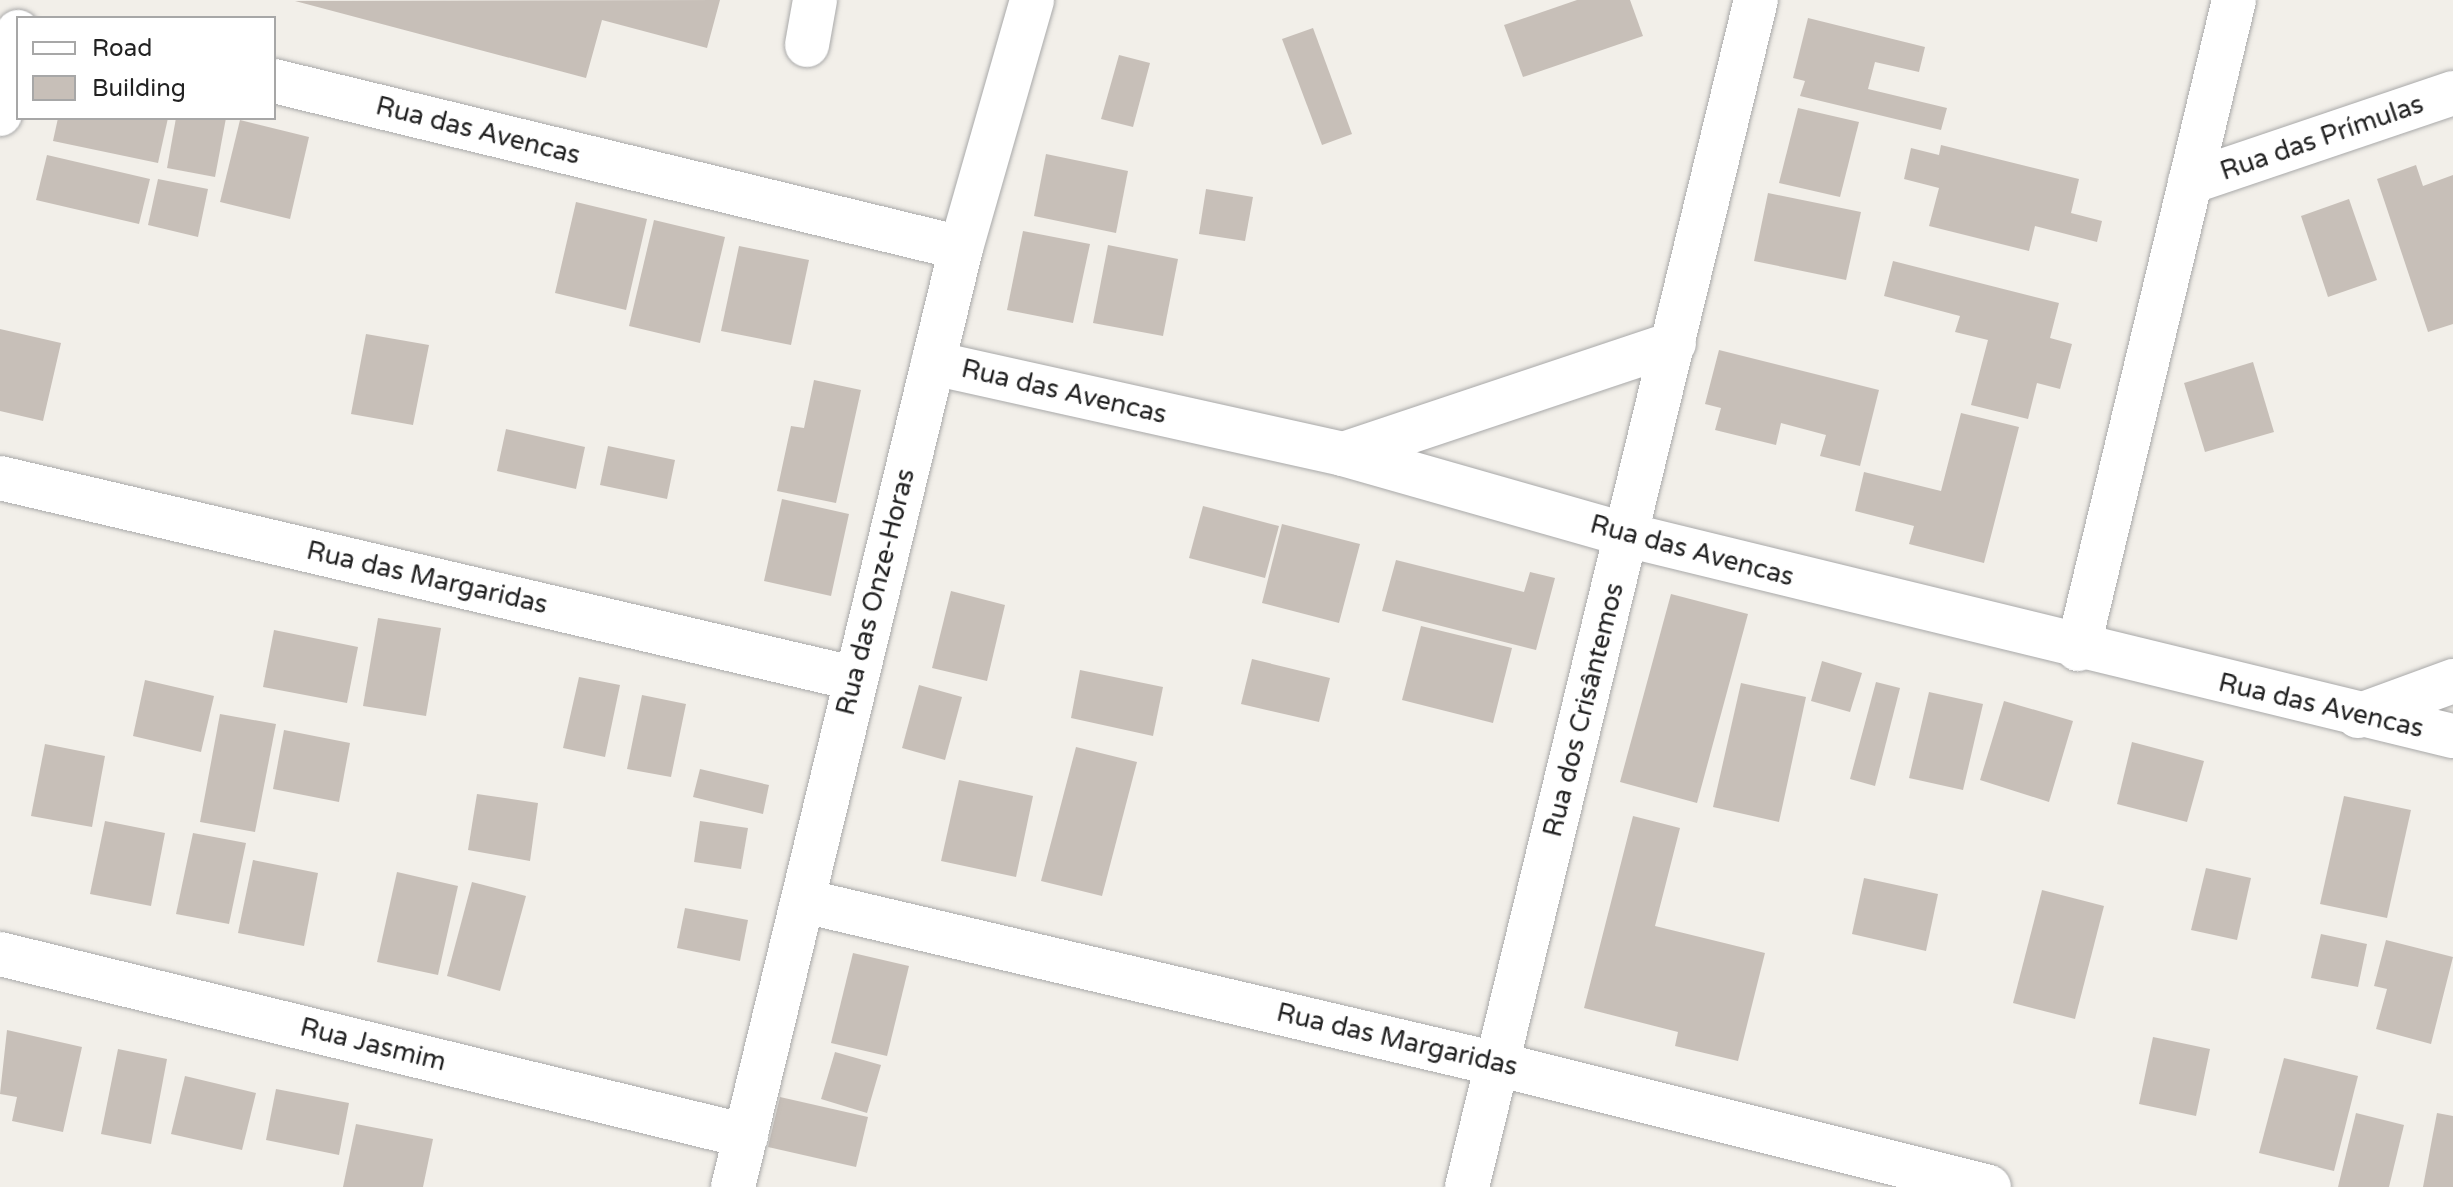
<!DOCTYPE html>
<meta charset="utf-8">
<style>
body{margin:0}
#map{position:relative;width:2453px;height:1187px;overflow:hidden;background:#f2efe9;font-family:"Varela Round",sans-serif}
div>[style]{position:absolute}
.building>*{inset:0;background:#c7bfb8}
.roads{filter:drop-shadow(0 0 2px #a9a9a9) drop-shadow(0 0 2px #a9a9a9)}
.minor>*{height:44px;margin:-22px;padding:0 22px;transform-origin:22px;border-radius:22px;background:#fff}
span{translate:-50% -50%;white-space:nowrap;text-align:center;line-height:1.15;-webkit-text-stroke:6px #fff;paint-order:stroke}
.street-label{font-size:26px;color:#222}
.legend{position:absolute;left:16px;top:16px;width:260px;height:104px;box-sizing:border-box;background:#fff;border:2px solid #a7a7a7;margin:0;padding:10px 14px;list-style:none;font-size:24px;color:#222}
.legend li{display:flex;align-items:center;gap:16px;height:40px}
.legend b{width:40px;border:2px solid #a7a7a7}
</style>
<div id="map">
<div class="building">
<div style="clip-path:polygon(720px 0,707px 48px,602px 20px,586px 78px,295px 1px)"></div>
<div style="clip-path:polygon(1577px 0,1630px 0,1643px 36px,1523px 77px,1504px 25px)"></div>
<div style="clip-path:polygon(1808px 18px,1925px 47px,1919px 72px,1875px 62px,1868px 89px,1947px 108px,1941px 130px,1800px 96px,1805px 81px,1793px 78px)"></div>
<div style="clip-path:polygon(1313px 28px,1352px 134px,1322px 145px,1282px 39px)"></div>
<div style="clip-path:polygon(1119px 55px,1150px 63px,1133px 127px,1101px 119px)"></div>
<div style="clip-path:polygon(1798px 108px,1859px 122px,1840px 197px,1779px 183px)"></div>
<div style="clip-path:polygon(58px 118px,168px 118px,158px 163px,53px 141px)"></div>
<div style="clip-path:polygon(176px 118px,226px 118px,215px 177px,167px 168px)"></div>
<div style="clip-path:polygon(240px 120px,309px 137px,290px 219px,220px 202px)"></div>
<div style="clip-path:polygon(1941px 145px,2079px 179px,2071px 213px,2102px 221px,2097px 242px,2035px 226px,2029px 251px,1929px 226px,1939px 188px,1904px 179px,1911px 148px,1939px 155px)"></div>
<div style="clip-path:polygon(1046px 154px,1128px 171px,1116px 233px,1034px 216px)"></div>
<div style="clip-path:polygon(47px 155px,150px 179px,139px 224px,36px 200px)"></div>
<div style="clip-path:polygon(2416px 165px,2423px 186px,2453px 175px,2453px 324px,2428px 332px,2377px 179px)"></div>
<div style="clip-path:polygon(158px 179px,208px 189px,198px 237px,148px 225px)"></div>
<div style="clip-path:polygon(1206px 189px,1253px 197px,1245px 241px,1199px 234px)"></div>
<div style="clip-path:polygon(1768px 193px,1861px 212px,1846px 280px,1754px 261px)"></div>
<div style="clip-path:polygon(2349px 199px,2377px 280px,2328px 297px,2301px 216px)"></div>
<div style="clip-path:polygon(576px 202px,647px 219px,626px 310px,555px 293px)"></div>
<div style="clip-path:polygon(654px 220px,725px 237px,700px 343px,629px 326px)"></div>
<div style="clip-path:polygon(1023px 231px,1090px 244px,1073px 323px,1007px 310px)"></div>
<div style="clip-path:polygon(1108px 245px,1178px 259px,1163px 336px,1093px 323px)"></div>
<div style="clip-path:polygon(739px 246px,809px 260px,791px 345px,721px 331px)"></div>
<div style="clip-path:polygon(1893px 261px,2059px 303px,2050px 338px,2072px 344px,2060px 389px,2037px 383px,2028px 419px,1971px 405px,1988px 340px,1955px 332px,1960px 316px,1884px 296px)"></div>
<div style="clip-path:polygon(0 329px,61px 343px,43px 421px,0 411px)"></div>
<div style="clip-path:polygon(366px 334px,429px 345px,413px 425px,351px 414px)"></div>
<div style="clip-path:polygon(1719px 350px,1879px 390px,1860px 466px,1820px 456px,1826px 435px,1781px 423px,1776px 445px,1715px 430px,1721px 408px,1705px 404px)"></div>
<div style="clip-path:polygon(2253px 362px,2274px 432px,2205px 452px,2184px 383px)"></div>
<div style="clip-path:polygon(814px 380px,861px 390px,836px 503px,777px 491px,791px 426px,804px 428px)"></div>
<div style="clip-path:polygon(1961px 413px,2019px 427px,1984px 563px,1909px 544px,1914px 526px,1855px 511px,1864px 472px,1941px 491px)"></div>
<div style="clip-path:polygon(506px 429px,585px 447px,576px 489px,497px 471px)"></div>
<div style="clip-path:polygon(608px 446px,675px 460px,667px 499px,600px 485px)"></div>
<div style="clip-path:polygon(782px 499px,849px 514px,831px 596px,764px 581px)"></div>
<div style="clip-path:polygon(1203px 506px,1279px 526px,1265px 578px,1189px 558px)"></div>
<div style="clip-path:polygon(1282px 524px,1360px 544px,1339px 623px,1262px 603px)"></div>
<div style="clip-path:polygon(1396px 560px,1524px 592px,1530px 572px,1555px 578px,1536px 650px,1382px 611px)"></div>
<div style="clip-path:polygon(951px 591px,1005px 605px,987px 681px,932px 668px)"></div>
<div style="clip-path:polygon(1671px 594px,1748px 614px,1697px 803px,1620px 782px)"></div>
<div style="clip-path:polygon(378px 618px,441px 628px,426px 716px,363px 706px)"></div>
<div style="clip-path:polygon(1421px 626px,1512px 648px,1493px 723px,1402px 700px)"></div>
<div style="clip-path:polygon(274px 630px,358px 647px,347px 703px,263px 687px)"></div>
<div style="clip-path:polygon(1252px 659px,1330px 678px,1319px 722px,1241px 704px)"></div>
<div style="clip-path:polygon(1822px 661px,1862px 673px,1850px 712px,1811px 701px)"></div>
<div style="clip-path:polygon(1080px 670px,1163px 687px,1153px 736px,1071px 718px)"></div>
<div style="clip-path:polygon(579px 677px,620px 685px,605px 757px,563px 748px)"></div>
<div style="clip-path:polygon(145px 680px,214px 696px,201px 752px,133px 736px)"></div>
<div style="clip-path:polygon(1876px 682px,1900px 688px,1875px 786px,1850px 779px)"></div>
<div style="clip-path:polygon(1741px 683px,1806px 697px,1779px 822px,1713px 807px)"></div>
<div style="clip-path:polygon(919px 685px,962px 697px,945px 760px,902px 748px)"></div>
<div style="clip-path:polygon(1929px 692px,1983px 704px,1963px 790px,1909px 778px)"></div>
<div style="clip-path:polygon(642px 695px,686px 704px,671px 777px,627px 769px)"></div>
<div style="clip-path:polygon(2004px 701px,2073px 721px,2049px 802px,1980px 780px)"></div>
<div style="clip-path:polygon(220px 714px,276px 724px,255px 832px,200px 822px)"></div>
<div style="clip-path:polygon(284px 730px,350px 743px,339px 802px,273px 789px)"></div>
<div style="clip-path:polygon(2132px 742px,2204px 761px,2187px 822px,2117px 804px)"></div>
<div style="clip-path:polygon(45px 744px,105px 756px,92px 827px,31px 816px)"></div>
<div style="clip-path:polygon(1076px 747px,1137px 762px,1102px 896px,1041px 881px)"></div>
<div style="clip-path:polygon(700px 769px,769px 785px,763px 814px,693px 797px)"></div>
<div style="clip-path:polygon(959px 780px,1033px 796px,1016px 877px,941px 861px)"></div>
<div style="clip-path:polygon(477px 794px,538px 803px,530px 861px,468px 850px)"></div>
<div style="clip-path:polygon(2344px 796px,2411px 810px,2387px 918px,2320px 904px)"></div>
<div style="clip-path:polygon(1633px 816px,1680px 828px,1655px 926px,1765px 953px,1738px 1061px,1675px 1046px,1678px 1032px,1584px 1008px)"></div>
<div style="clip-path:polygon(105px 821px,165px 833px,151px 906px,90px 894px)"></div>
<div style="clip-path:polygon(700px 821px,748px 828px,741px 869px,694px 862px)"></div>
<div style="clip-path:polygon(193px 833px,246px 843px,229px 924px,176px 914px)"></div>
<div style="clip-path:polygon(253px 860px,318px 873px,304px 946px,238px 933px)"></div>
<div style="clip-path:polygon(2206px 868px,2251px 878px,2237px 940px,2191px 930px)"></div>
<div style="clip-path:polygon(397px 872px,458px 886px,438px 975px,377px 962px)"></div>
<div style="clip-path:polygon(1864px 878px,1938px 894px,1926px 951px,1852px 934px)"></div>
<div style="clip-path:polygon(472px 882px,526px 896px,500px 991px,447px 976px)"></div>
<div style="clip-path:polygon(2042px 890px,2104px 906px,2075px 1019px,2013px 1003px)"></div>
<div style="clip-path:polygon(685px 908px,748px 920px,740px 961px,677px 948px)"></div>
<div style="clip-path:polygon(2321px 934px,2367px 944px,2358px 987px,2311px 978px)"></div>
<div style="clip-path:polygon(2386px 940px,2453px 957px,2431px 1044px,2376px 1029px,2387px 989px,2374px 986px)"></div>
<div style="clip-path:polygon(853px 953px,909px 966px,887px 1056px,831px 1043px)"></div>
<div style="clip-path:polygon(7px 1030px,82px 1047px,63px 1132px,12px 1121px,17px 1097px,0 1094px)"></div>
<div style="clip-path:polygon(2153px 1037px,2210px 1049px,2196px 1116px,2139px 1104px)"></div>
<div style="clip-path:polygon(118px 1049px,167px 1059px,151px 1144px,101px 1134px)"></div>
<div style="clip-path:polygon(835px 1052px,881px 1065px,867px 1113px,821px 1099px)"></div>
<div style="clip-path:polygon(2284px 1058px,2358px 1076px,2334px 1171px,2259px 1153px)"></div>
<div style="clip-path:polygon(185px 1076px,256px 1093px,242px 1150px,171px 1134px)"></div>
<div style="clip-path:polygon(276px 1089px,349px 1103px,339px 1155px,266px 1140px)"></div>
<div style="clip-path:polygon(780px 1097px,868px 1117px,856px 1167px,768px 1147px)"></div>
<div style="clip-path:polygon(2356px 1113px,2404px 1125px,2389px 1187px,2338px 1187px)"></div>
<div style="clip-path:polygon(2437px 1113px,2453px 1116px,2453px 1187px,2423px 1187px)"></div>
<div style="clip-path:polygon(356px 1124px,433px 1139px,423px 1187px,343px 1187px)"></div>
</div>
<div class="roads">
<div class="minor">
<div style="left:807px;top:45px;width:46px;rotate:-79.9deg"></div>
<div style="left:274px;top:81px;width:707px;rotate:13.66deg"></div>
<div style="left:0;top:114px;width:84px;rotate:-77.6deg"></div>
<div style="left:2190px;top:182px;width:278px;rotate:-18.7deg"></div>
<div style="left:933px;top:363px;width:420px;rotate:12.5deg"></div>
<div style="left:1343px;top:454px;width:295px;rotate:15.9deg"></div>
<div style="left:1627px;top:535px;width:850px;rotate:13.68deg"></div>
<div style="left:1343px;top:454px;width:349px;rotate:-18.5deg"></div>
<div style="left:0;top:478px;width:876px;rotate:13.2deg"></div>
<div style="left:2078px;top:649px;width:667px;rotate:-76.48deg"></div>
<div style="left:2358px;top:716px;width:101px;rotate:-20.2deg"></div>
<div style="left:804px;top:901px;width:712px;rotate:13.24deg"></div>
<div style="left:1497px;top:1064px;width:507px;rotate:14.04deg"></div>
<div style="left:0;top:954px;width:768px;rotate:13.71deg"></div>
<div style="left:733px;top:1187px;width:966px;rotate:-76.35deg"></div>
<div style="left:961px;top:248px;width:258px;rotate:-74deg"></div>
<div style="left:1467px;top:1187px;width:1222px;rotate:-76.32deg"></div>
</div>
</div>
<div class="street-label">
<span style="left:478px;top:131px;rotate:14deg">Rua das Avencas</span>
<span style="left:2322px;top:138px;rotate:-19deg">Rua das Prímulas</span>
<span style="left:1064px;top:392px;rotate:13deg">Rua das Avencas</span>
<span style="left:1692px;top:551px;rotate:15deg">Rua das Avencas</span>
<span style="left:427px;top:578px;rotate:13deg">Rua das Margaridas</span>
<span style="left:876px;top:592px;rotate:-76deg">Rua das Onze-Horas</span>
<span style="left:2321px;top:706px;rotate:13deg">Rua das Avencas</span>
<span style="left:1584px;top:710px;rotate:-76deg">Rua dos Crisântemos</span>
<span style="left:1397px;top:1040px;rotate:13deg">Rua das Margaridas</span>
<span style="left:373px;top:1045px;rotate:14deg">Rua Jasmim</span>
</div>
<ul class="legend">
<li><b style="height:10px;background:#fff"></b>Road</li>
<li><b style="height:22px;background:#c7bfb8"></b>Building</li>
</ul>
</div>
